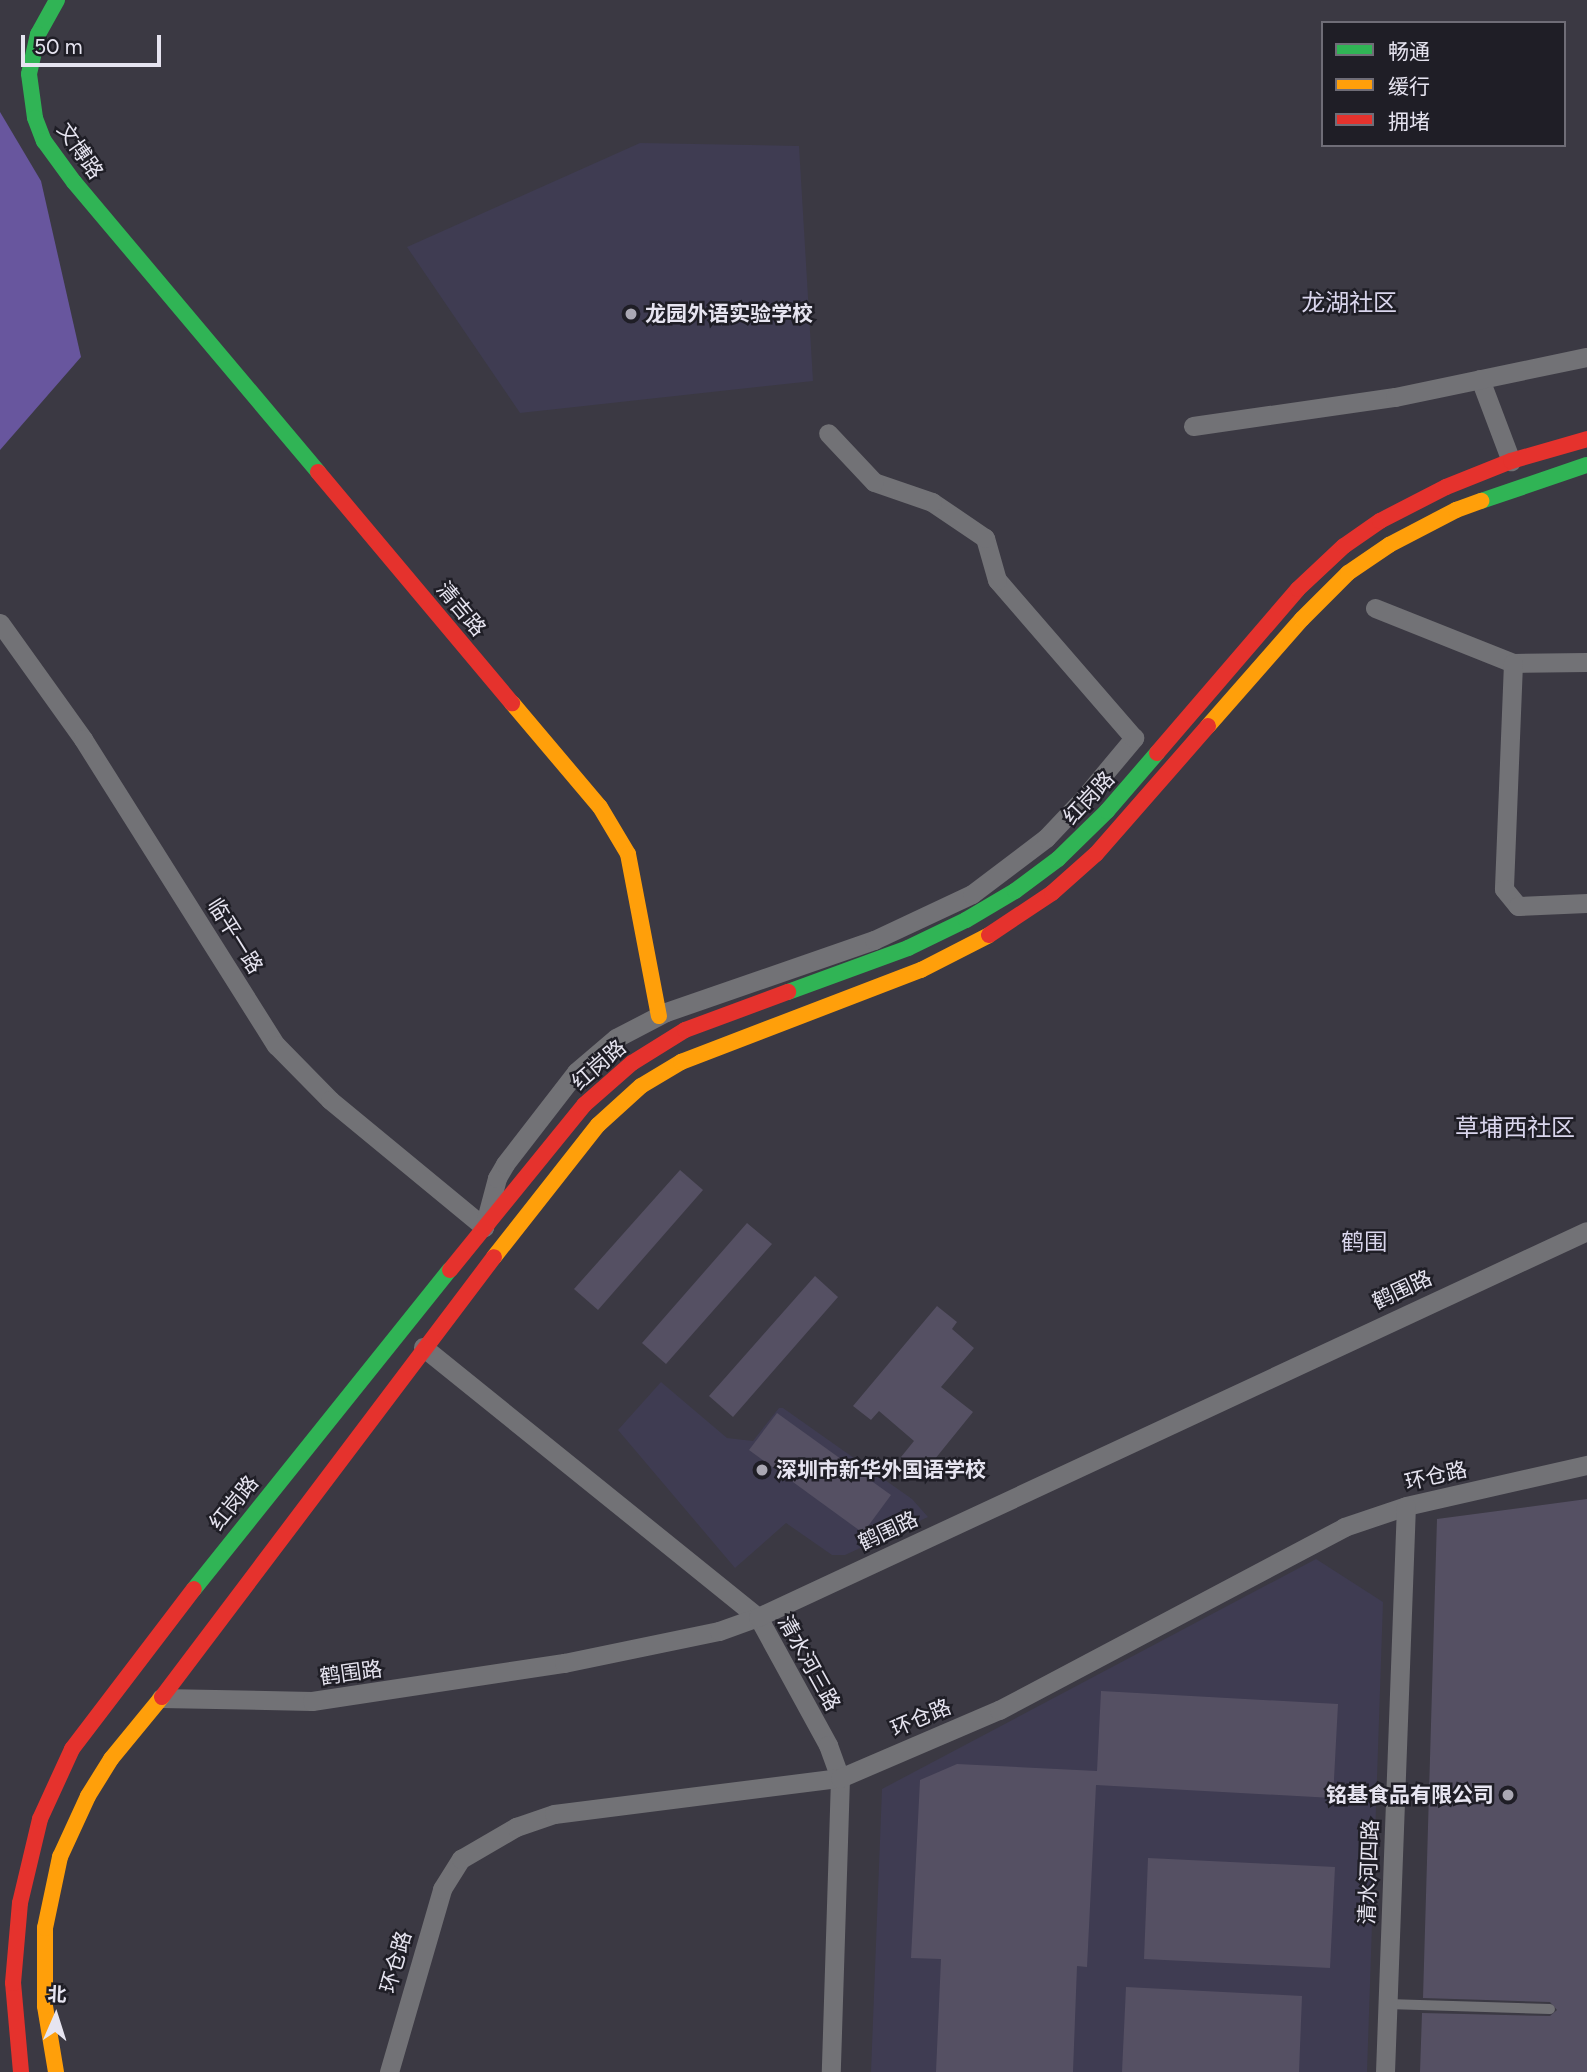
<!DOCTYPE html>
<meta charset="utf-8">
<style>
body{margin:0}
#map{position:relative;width:1587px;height:2072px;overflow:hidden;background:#3b3943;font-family:Figtree,"Noto Sans SC",sans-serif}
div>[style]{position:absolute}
.built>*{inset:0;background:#3f3c52}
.forest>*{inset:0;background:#68569e}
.building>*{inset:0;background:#555063}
.lane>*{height:10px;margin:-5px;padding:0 5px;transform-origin:5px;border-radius:5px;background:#727276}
.street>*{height:19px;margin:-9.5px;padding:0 9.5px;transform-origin:9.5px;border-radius:9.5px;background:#727276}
.fast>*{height:16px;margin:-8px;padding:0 8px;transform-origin:8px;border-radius:8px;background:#30b455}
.slow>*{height:16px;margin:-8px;padding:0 8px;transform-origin:8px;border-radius:8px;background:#ff9f0a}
.jam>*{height:16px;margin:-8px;padding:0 8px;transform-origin:8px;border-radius:8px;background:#e5322d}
.dots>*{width:19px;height:19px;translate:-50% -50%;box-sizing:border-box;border:4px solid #1f1e26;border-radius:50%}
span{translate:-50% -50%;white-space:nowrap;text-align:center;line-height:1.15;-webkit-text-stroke:5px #1f1e26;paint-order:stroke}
.street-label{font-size:21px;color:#e6e4f0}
.poi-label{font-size:21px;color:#e6e4f0;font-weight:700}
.left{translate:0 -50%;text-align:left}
.right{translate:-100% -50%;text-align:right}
.neighbourhood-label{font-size:23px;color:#d9d5ec}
.quarter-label{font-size:24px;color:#d9d5ec}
.legend{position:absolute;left:1321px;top:21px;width:245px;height:126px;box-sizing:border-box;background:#1f1e26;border:2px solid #6f6d77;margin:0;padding:9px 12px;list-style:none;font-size:21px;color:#e6e4f0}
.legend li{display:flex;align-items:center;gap:14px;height:35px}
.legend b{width:35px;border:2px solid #6f6d77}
.north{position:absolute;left:21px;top:1981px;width:70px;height:70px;-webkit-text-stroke:5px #1f1e26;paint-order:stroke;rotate:3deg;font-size:19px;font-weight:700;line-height:28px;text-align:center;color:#e6e4f0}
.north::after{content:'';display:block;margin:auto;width:24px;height:32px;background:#e6e4f0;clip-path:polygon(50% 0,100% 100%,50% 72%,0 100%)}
.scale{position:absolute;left:21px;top:35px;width:140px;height:32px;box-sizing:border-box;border:4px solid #e6e4f0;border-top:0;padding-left:9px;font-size:21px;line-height:24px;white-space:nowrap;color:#e6e4f0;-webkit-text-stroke:5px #1f1e26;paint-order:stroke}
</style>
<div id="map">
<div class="built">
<div style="clip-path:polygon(640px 143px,799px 146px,813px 381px,520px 413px,407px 247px)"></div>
<div style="clip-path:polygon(661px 1382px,727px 1438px,753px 1441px,779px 1408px,783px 1408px,912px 1499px,928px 1517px,845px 1555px,832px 1555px,786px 1523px,735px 1568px,618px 1430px)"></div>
<div style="clip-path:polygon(1316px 1559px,1383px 1602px,1367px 2072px,871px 2072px,882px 1789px)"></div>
</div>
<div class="forest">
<div style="clip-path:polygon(0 112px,41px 181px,81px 357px,0 450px)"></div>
</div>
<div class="building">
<div style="clip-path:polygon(680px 1170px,703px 1190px,598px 1310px,574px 1289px)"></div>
<div style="clip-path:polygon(747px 1223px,772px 1244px,666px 1364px,642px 1343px)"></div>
<div style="clip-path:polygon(815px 1276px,838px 1297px,733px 1417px,709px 1396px)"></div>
<div style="clip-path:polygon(937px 1306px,957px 1322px,952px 1329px,974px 1348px,941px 1387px,973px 1412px,922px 1475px,901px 1457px,914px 1441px,879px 1411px,871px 1420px,853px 1406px)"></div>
<div style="clip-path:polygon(777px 1413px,891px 1495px,863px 1533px,749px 1450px)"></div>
<div style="clip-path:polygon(1587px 1499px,1587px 2072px,1420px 2072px,1422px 2013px,1550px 2016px,1557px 2010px,1550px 2002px,1423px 1998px,1437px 1519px)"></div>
<div style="clip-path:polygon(1101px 1691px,1338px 1704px,1333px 1798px,1096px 1785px,1087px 1967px,1077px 1966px,1073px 2072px,936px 2072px,941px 1959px,911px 1958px,920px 1780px,957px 1764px,1097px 1771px)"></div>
<div style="clip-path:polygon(1148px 1858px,1335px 1867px,1330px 1968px,1144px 1959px)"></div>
<div style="clip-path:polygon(1126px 1987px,1302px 1996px,1299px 2072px,1122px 2072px)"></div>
</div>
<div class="lane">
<div style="left:1387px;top:2004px;width:163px;rotate:1.8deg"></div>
</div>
<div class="street">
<div style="left:1480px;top:379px;width:88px;rotate:69.3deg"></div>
<div style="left:1193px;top:426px;width:204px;rotate:-8.2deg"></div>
<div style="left:1395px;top:397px;width:196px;rotate:-11.8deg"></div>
<div style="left:1375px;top:608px;width:149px;rotate:21.7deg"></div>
<div style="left:1513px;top:663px;width:74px;rotate:-0.8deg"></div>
<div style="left:0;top:623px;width:143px;rotate:54.4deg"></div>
<div style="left:83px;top:739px;width:362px;rotate:57.8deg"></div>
<div style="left:276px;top:1045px;width:77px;rotate:45.5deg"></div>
<div style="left:330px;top:1100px;width:200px;rotate:39.5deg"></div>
<div style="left:484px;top:1227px;width:51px;rotate:-75.1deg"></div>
<div style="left:497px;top:1178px;width:16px;rotate:-60deg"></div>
<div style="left:505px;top:1164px;width:116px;rotate:-52.3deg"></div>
<div style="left:576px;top:1072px;width:52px;rotate:-40.4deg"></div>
<div style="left:616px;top:1038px;width:56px;rotate:-27.5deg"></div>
<div style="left:666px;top:1012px;width:220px;rotate:-19.1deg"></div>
<div style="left:874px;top:940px;width:108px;rotate:-25.1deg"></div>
<div style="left:972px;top:894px;width:93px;rotate:-37.1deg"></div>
<div style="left:1046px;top:838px;width:54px;rotate:-46.5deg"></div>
<div style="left:1083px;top:799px;width:80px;rotate:-50.1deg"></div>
<div style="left:1134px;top:738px;width:209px;rotate:-130.9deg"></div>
<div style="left:997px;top:580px;width:44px;rotate:-105.9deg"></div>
<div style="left:985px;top:538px;width:64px;rotate:-145.8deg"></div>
<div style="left:932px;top:502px;width:61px;rotate:-161deg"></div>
<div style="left:874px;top:482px;width:67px;rotate:-133.2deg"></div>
<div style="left:1513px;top:663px;width:226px;rotate:92.3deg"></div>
<div style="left:1504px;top:889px;width:22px;rotate:51deg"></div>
<div style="left:1518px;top:906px;width:69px;rotate:-2.5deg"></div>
<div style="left:423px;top:1347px;width:430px;rotate:38.9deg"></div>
<div style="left:758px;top:1617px;width:146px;rotate:61.3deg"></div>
<div style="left:828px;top:1745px;width:35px;rotate:70deg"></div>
<div style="left:840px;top:1778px;width:294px;rotate:91.8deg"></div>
<div style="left:161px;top:1698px;width:151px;rotate:1.1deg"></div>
<div style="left:312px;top:1701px;width:255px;rotate:-8.6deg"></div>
<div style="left:564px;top:1663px;width:158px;rotate:-11.7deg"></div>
<div style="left:719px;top:1631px;width:41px;rotate:-19.7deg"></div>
<div style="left:758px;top:1617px;width:914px;rotate:-24.97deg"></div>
<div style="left:389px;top:2072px;width:191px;rotate:-73.8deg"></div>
<div style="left:442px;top:1889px;width:36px;rotate:-58deg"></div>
<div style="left:461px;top:1859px;width:64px;rotate:-30.2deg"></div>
<div style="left:516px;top:1827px;width:40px;rotate:-18.9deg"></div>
<div style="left:554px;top:1814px;width:288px;rotate:-7.2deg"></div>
<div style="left:840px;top:1778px;width:173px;rotate:-23.2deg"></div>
<div style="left:999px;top:1710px;width:391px;rotate:-27.9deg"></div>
<div style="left:1344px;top:1527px;width:65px;rotate:-18.7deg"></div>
<div style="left:1406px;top:1506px;width:186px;rotate:-12.8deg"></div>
<div style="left:1385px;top:2072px;width:566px;rotate:-87.88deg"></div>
</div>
<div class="fast">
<div style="left:57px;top:0;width:39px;rotate:119deg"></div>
<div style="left:38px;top:34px;width:41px;rotate:102.7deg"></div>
<div style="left:29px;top:74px;width:44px;rotate:82.2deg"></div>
<div style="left:35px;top:118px;width:25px;rotate:69deg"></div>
<div style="left:44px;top:141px;width:51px;rotate:53.8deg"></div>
<div style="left:74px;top:182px;width:379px;rotate:49.9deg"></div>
<div style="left:1481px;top:501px;width:112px;rotate:-18.8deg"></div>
<div style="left:788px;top:992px;width:128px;rotate:-20.1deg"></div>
<div style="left:908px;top:948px;width:64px;rotate:-25.8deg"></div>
<div style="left:966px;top:920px;width:57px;rotate:-30.6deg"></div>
<div style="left:1015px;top:891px;width:54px;rotate:-36.7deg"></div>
<div style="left:1058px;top:859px;width:69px;rotate:-44.4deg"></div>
<div style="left:1107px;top:811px;width:77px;rotate:-49.2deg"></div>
<div style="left:194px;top:1589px;width:409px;rotate:-51.3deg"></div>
</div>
<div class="slow">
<div style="left:512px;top:703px;width:136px;rotate:49.8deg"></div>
<div style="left:600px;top:807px;width:55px;rotate:59.2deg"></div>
<div style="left:628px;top:854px;width:165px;rotate:79.2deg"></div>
<div style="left:1208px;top:726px;width:142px;rotate:-48.7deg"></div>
<div style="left:1302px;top:619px;width:65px;rotate:-45deg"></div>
<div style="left:1348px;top:573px;width:50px;rotate:-34.3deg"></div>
<div style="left:1389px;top:545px;width:76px;rotate:-27.6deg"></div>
<div style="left:1456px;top:510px;width:27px;rotate:-20deg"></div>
<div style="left:494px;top:1257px;width:168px;rotate:-51.8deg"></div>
<div style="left:598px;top:1125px;width:58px;rotate:-42.2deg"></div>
<div style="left:641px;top:1086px;width:47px;rotate:-31deg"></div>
<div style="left:681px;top:1062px;width:257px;rotate:-21deg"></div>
<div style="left:921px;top:970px;width:76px;rotate:-27.2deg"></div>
<div style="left:56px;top:2072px;width:67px;rotate:-99.5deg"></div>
<div style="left:45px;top:2006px;width:78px;rotate:-90deg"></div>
<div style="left:45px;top:1928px;width:73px;rotate:-78.1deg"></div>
<div style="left:60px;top:1857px;width:67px;rotate:-65.3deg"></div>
<div style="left:88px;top:1796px;width:44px;rotate:-58.1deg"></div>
<div style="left:111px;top:1759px;width:80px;rotate:-50.6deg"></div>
</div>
<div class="jam">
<div style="left:318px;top:472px;width:302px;rotate:50deg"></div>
<div style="left:1157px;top:753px;width:216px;rotate:-49.3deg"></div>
<div style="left:1298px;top:589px;width:63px;rotate:-43.1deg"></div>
<div style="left:1344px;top:546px;width:44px;rotate:-34.8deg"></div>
<div style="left:1380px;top:521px;width:74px;rotate:-27.3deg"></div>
<div style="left:1446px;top:487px;width:70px;rotate:-21.8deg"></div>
<div style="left:1511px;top:461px;width:79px;rotate:-16.1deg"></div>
<div style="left:989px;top:935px;width:76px;rotate:-33.7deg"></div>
<div style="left:1052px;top:893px;width:59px;rotate:-41.6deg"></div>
<div style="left:1096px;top:854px;width:170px;rotate:-48.8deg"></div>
<div style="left:450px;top:1270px;width:213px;rotate:-50.9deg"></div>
<div style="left:584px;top:1105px;width:64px;rotate:-41.2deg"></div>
<div style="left:632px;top:1063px;width:62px;rotate:-31.9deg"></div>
<div style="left:685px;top:1030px;width:110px;rotate:-20.3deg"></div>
<div style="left:162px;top:1697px;width:551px;rotate:-52.96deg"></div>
<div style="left:21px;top:2072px;width:89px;rotate:-95.1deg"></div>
<div style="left:13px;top:1983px;width:80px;rotate:-85deg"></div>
<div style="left:20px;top:1903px;width:86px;rotate:-76.6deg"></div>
<div style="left:40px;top:1819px;width:77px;rotate:-65.4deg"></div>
<div style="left:72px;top:1749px;width:201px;rotate:-52.7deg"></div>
</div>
<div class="dots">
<div style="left:631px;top:314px;background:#aaa8b3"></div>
<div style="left:762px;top:1470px;background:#aaa8b3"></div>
<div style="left:1508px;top:1795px;background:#aaa8b3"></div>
</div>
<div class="street-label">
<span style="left:80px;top:151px;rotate:55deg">文博路</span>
<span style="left:461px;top:609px;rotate:50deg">清吉路</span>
<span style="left:1089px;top:798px;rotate:-47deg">红岗路</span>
<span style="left:235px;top:936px;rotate:58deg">临平一路</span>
<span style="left:599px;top:1065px;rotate:-41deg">红岗路</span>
<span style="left:1402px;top:1290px;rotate:-25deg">鹤围路</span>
<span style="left:1436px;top:1476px;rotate:-13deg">环仓路</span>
<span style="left:234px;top:1503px;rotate:-51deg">红岗路</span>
<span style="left:888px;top:1531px;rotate:-25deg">鹤围路</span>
<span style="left:809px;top:1663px;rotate:61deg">清水河三路</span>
<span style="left:351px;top:1673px;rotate:-8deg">鹤围路</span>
<span style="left:921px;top:1718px;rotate:-23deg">环仓路</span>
<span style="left:1369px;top:1872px;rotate:-88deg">清水河四路</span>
<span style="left:396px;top:1962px;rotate:-74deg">环仓路</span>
</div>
<div class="poi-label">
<span class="left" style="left:645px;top:314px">龙园外语实验学校</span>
<span class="left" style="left:776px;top:1470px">深圳市新华外国语学校</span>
<span class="right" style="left:1494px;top:1795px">铭基食品有限公司</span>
</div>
<div class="neighbourhood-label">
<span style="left:1364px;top:1242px">鹤围</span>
</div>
<div class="quarter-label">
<span style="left:1349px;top:303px">龙湖社区</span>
<span style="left:1515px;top:1128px">草埔西社区</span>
</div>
<ul class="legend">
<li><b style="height:9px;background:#30b455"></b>畅通</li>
<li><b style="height:9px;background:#ff9f0a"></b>缓行</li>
<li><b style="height:9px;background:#e5322d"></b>拥堵</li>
</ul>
<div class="north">北</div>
<div class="scale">50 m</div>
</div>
